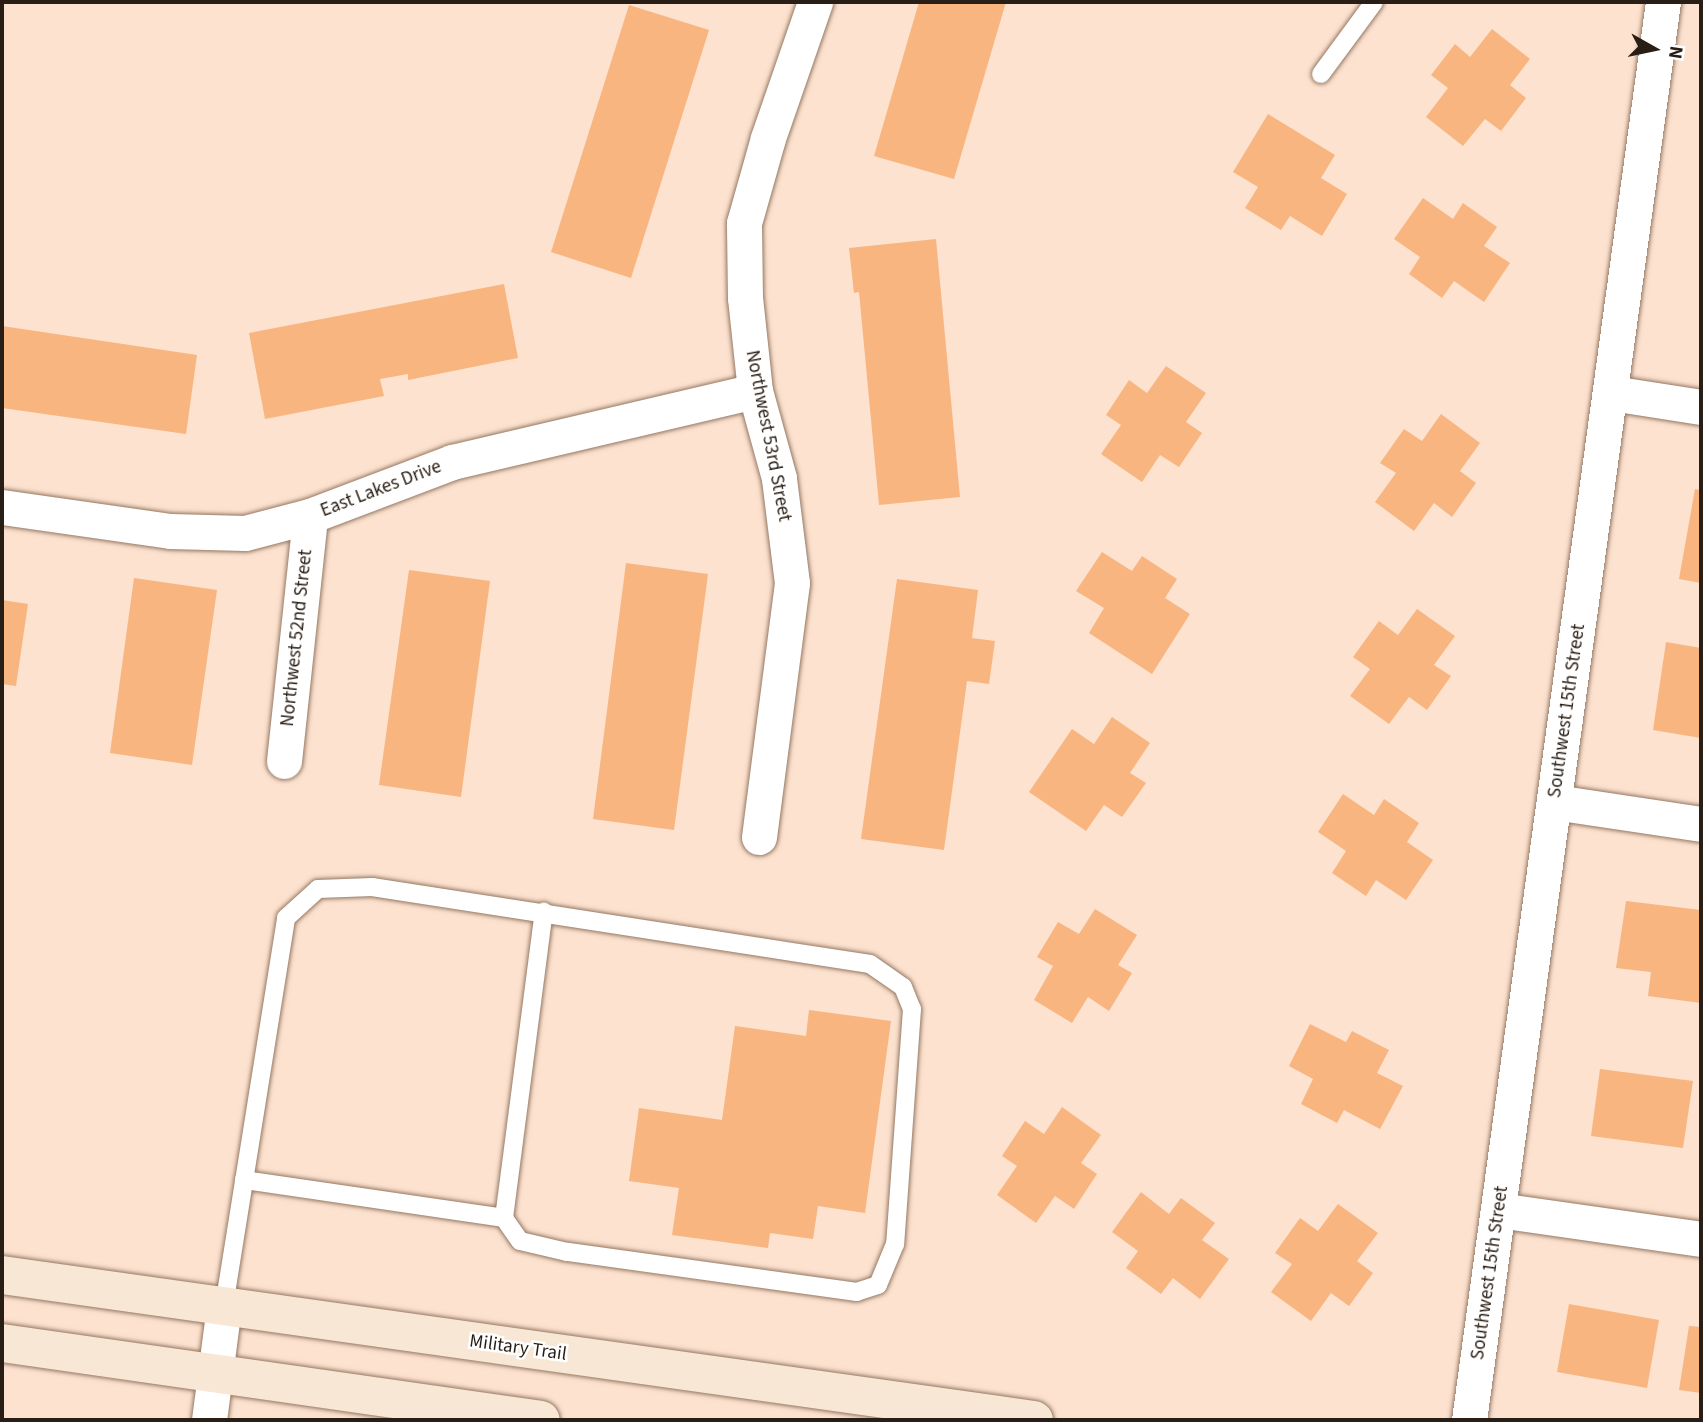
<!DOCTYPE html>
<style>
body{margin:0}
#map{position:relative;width:1703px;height:1422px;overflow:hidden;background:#fce2cf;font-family:"Source Sans 3",sans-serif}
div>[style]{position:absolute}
.building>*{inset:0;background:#f8b580}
.roads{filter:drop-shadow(0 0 2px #957863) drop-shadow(0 0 2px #957863)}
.lane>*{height:18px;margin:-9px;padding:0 9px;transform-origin:9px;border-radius:9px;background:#fff}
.street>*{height:35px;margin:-17.5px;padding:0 17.5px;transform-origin:17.5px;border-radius:17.5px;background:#fff}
.secondary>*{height:38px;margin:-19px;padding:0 19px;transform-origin:19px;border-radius:19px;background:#f8e7d4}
span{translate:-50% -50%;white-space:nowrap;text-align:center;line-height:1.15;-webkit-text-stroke:5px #fff;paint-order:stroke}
.street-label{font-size:19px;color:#291e15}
.frame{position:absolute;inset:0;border:4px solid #291e15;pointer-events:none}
.north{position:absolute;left:1619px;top:14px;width:70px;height:70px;-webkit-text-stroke:5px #fff;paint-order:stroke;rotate:99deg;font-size:19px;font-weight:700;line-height:28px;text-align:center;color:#291e15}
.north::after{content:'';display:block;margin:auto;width:24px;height:32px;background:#291e15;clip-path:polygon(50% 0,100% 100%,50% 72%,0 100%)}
</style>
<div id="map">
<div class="building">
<div style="clip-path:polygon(919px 2px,1006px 2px,954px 179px,874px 156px)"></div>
<div style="clip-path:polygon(629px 5px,709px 30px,631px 278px,551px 252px)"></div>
<div style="clip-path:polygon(1492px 29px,1530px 59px,1510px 85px,1526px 98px,1501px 131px,1485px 119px,1463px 146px,1426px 117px,1448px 88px,1431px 75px,1455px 44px,1470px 57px)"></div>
<div style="clip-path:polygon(1268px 114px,1335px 155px,1321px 178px,1347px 194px,1322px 236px,1290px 216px,1281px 230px,1245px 208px,1258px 187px,1233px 172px)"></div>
<div style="clip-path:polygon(1423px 198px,1453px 219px,1463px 203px,1497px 227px,1484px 246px,1510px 263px,1484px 302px,1454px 281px,1442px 298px,1409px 274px,1420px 257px,1394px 239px)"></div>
<div style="clip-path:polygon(936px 239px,960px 497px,879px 505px,859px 292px,854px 293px,849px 248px)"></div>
<div style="clip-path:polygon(504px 284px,518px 358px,408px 380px,408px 374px,380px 379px,384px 396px,265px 419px,249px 333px)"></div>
<div style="clip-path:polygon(2px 326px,197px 355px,186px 434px,2px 408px)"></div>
<div style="clip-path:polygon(1166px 366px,1206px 393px,1186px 422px,1202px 433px,1179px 467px,1160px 455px,1142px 482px,1101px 454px,1121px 425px,1106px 415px,1129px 380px,1147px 393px)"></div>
<div style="clip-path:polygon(1441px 414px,1480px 443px,1460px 471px,1476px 483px,1452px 517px,1434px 503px,1414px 531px,1375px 502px,1396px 473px,1380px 463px,1404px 429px,1422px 441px)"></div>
<div style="clip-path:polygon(1695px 489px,1701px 490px,1701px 583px,1679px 579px)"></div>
<div style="clip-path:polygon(1102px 552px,1132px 571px,1142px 556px,1177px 579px,1165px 598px,1190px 614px,1152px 674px,1089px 633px,1104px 608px,1076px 591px)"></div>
<div style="clip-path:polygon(626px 563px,708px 574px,674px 830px,593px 819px)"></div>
<div style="clip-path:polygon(409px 570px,490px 581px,461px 797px,379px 785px)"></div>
<div style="clip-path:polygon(134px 578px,217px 590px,192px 765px,110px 753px)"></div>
<div style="clip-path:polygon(897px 579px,978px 590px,972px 638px,995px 641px,989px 684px,967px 681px,944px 850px,861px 839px)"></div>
<div style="clip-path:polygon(2px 600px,28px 604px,16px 686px,2px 684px)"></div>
<div style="clip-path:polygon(1417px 609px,1455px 636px,1434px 665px,1451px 676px,1427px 710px,1409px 697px,1389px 724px,1350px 696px,1370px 669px,1353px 657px,1379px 621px,1398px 635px)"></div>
<div style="clip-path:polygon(1666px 642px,1701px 648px,1701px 738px,1653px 730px)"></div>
<div style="clip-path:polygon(1112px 717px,1150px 743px,1130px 773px,1146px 783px,1122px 817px,1104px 805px,1086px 831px,1029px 792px,1072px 729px,1094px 744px)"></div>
<div style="clip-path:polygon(1343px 794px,1374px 815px,1384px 799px,1419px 823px,1407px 842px,1433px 860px,1406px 900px,1376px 880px,1366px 896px,1332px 873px,1346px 851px,1318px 832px)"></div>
<div style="clip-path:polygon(1626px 901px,1701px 910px,1701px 1003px,1648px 996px,1651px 972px,1616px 968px)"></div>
<div style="clip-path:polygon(1095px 909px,1137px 935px,1118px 965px,1132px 973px,1109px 1011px,1088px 997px,1072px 1023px,1034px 1000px,1053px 966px,1037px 957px,1058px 922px,1079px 934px)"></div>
<div style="clip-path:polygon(809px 1010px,891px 1021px,865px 1213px,818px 1206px,813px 1239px,770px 1233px,768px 1248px,672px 1235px,679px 1188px,629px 1181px,639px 1108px,722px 1120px,735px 1026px,806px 1036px)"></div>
<div style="clip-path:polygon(1310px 1024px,1346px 1042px,1352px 1031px,1389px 1050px,1377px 1073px,1403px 1086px,1380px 1129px,1344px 1110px,1337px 1123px,1301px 1104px,1313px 1079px,1289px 1066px)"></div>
<div style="clip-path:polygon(1600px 1069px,1693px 1081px,1683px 1148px,1591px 1136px)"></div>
<div style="clip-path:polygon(1062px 1107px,1101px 1135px,1081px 1163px,1097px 1174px,1074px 1209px,1055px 1196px,1036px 1223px,997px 1195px,1017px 1166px,1002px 1156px,1025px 1121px,1044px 1134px)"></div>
<div style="clip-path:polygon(1141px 1192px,1169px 1214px,1181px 1198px,1215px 1223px,1202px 1240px,1229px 1259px,1200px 1299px,1173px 1278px,1161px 1294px,1126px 1268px,1138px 1251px,1112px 1232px)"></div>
<div style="clip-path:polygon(1338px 1204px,1378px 1233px,1357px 1261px,1373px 1273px,1349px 1306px,1331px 1293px,1311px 1321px,1271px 1292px,1292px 1264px,1275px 1253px,1300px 1218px,1318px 1231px)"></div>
<div style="clip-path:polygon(1569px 1304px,1659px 1320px,1647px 1388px,1557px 1372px)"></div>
<div style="clip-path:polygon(1689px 1326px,1701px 1327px,1701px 1393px,1679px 1390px)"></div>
</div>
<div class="roads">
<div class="lane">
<div style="left:1321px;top:74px;width:89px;rotate:-53.6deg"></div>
<div style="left:244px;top:1180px;width:263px;rotate:8.3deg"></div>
<div style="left:504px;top:1218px;width:309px;rotate:-82.6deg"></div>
<div style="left:224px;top:1306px;width:393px;rotate:-80.9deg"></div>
<div style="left:286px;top:918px;width:43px;rotate:-42.2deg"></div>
<div style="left:318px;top:889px;width:54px;rotate:-2.1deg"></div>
<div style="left:372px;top:887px;width:504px;rotate:8.79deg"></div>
<div style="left:870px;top:964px;width:40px;rotate:34.9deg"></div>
<div style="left:903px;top:987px;width:24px;rotate:68deg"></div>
<div style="left:912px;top:1009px;width:236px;rotate:94.1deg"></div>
<div style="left:895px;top:1244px;width:44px;rotate:112.5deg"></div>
<div style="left:878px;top:1285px;width:22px;rotate:162deg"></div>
<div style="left:857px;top:1292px;width:293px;rotate:-172.1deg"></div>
<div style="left:567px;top:1252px;width:48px;rotate:-166.8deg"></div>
<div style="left:520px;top:1241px;width:28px;rotate:-125deg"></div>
</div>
<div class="street">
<div style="left:1611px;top:393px;width:91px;rotate:8.8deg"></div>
<div style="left:2px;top:507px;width:170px;rotate:8.1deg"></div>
<div style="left:170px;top:531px;width:75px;rotate:1.5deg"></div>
<div style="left:245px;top:533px;width:67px;rotate:-14.7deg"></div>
<div style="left:310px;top:516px;width:152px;rotate:-20.8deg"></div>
<div style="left:452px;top:462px;width:311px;rotate:-13.2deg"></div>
<div style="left:284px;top:761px;width:246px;rotate:-83.9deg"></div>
<div style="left:1554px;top:802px;width:149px;rotate:8.5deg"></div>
<div style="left:759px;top:837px;width:256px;rotate:-82.6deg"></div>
<div style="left:792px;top:583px;width:106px;rotate:-97.1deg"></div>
<div style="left:779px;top:478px;width:90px;rotate:-105.4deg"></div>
<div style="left:755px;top:391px;width:94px;rotate:-96.1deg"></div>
<div style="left:745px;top:298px;width:75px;rotate:-90.8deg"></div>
<div style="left:744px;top:223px;width:88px;rotate:-74.2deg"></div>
<div style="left:768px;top:138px;width:144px;rotate:-70.9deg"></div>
<div style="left:1498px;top:1210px;width:205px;rotate:8.1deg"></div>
<div style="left:209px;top:1420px;width:115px;rotate:-82.5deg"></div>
<div style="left:1469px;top:1420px;width:1431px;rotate:-82.21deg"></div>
</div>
<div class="secondary">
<div style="left:2px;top:1275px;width:1042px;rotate:8deg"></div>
<div style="left:2px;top:1343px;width:544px;rotate:8.13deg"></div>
</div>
</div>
<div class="street-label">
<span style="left:768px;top:436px;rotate:79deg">Northwest 53rd Street</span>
<span style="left:381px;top:489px;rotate:-21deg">East Lakes Drive</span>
<span style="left:297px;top:638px;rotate:-84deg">Northwest 52nd Street</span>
<span style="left:1567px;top:711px;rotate:-82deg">Southwest 15th Street</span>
<span style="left:1490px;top:1273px;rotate:-82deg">Southwest 15th Street</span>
<span style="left:518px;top:1348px;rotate:8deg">Military Trail</span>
</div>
<div class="frame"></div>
<div class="north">N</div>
</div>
